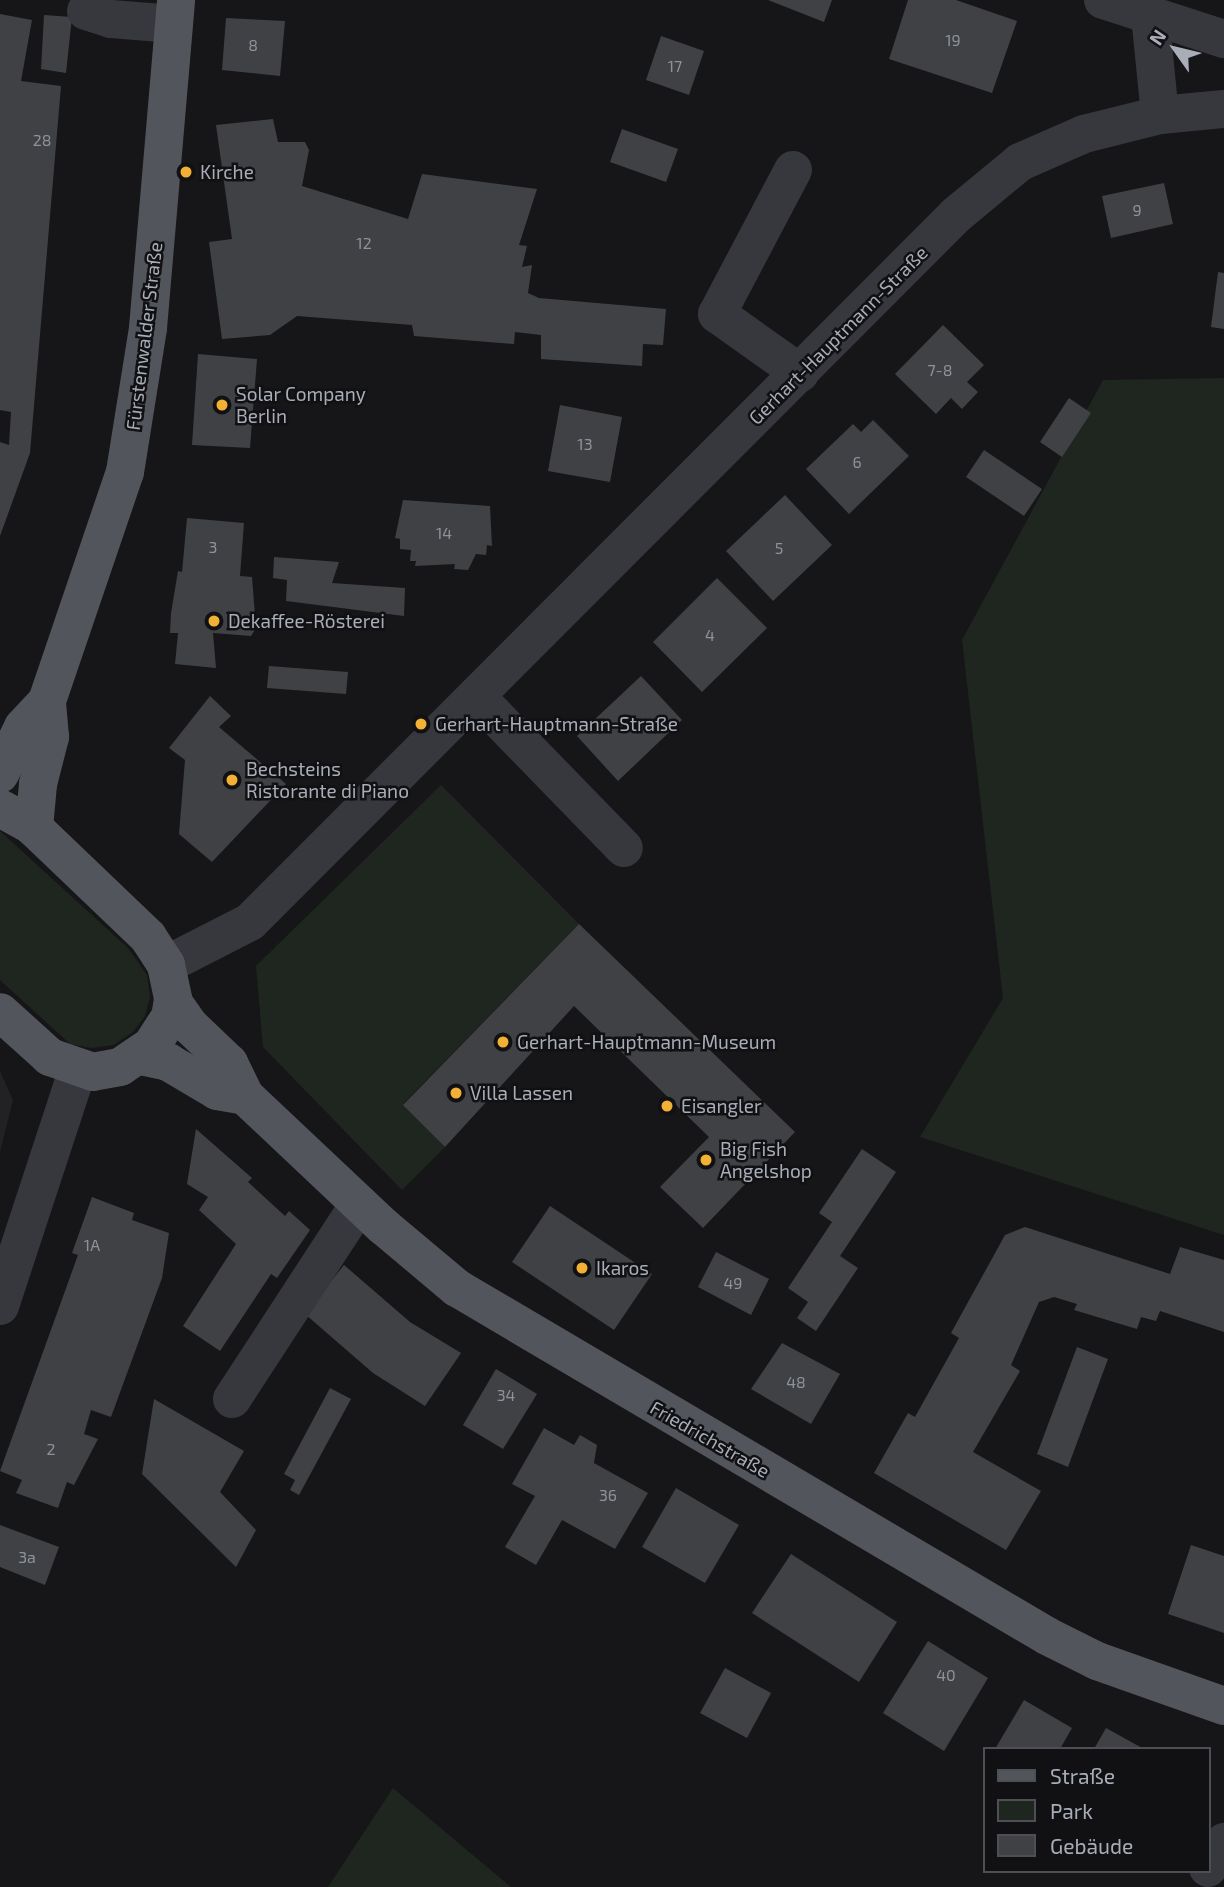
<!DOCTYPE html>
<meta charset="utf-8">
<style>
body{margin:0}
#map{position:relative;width:1224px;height:1887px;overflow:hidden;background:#161618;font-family:"Exo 2",sans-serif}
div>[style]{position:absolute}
.built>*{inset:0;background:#222225}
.green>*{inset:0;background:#1e261f}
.building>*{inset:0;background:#404145}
.minor>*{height:38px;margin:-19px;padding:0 19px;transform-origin:19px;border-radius:19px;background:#37383d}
.major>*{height:38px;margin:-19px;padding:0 19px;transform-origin:19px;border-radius:19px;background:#53555c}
.dots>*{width:19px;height:19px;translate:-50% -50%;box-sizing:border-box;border:4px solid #111113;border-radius:50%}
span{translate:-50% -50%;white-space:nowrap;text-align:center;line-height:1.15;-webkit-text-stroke:5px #111113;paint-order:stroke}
.number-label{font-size:16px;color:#8e929b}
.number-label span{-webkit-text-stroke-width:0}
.poi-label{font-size:19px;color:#a8adb8}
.left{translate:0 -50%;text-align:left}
.street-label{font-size:19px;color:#a8adb8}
.legend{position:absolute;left:983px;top:1747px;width:228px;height:126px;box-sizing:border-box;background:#111113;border:2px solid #4d4f55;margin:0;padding:9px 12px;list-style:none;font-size:21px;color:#a8adb8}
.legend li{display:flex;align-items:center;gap:14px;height:35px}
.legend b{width:35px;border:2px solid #4d4f55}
.north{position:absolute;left:1140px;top:14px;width:70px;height:70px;-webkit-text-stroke:5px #111113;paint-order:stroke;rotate:304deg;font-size:19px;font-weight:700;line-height:28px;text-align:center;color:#a8adb8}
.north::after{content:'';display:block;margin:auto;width:24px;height:32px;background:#a8adb8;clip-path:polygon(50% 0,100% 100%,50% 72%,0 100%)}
</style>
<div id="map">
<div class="built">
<div style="clip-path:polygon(0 1071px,13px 1100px,0 1152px)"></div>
</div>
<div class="green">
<div style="clip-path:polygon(1224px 378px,1224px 1235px,920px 1137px,1003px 998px,962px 640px,1103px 380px)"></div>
<div style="clip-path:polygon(441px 785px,579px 924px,403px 1104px,445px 1147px,402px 1190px,263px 1047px,256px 966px)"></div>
<div style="clip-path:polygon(0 831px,128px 948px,147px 975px,150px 997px,145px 1016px,133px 1032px,114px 1045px,91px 1048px,70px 1044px,0 980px)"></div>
<div style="clip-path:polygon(393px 1788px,511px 1887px,328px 1887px)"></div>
</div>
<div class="building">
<div style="clip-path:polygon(768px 0,832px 0,824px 22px)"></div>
<div style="clip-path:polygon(908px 0,956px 0,1017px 21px,992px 93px,889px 59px)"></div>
<div style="clip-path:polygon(0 14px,32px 20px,21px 81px,61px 86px,30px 453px,0 536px,0 442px,9px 445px,11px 412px,0 410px)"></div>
<div style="clip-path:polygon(44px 15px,72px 17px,66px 73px,41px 69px)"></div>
<div style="clip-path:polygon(226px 18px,285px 21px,280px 76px,222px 70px)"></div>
<div style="clip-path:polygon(661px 36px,704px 51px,689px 95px,646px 80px)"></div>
<div style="clip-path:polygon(273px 119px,278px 142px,305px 142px,309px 150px,302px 186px,408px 219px,422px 174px,537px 189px,519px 245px,527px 246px,522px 267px,532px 265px,528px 293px,539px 298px,666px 309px,663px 345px,643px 344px,642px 366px,541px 359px,541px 335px,515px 332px,514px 344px,414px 336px,412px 325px,297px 316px,270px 335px,222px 339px,209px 242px,232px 239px,216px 125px)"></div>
<div style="clip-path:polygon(622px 129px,678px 149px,666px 182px,610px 162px)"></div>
<div style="clip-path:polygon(1164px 183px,1173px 224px,1111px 238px,1102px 196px)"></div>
<div style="clip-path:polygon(1218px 272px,1224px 273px,1224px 329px,1211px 327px)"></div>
<div style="clip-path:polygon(943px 325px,984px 365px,967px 382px,978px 392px,962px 409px,951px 398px,936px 414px,895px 374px)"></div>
<div style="clip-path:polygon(198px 354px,257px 359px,250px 448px,192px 445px)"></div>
<div style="clip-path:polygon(1069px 398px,1091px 413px,1062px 457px,1040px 442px)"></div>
<div style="clip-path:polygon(560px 405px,622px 417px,610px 482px,548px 471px)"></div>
<div style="clip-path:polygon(873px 420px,909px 456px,849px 514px,806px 469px,853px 424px,861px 432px)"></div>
<div style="clip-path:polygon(984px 450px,1042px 489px,1024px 516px,966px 477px)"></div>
<div style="clip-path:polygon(785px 495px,832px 545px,773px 601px,726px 551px)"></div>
<div style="clip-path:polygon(403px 500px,490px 506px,492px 546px,487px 545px,486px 555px,476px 554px,468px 570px,454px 569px,455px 564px,415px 566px,416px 561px,410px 561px,411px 550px,400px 549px,400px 539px,395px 538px)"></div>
<div style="clip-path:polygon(187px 518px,244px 523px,240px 576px,252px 577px,256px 628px,251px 636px,213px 633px,216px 668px,175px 664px,178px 633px,170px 633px,171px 613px,178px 571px,182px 572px)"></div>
<div style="clip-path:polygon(274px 557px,339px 562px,332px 583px,405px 588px,404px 616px,286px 601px,287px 580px,273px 578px)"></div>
<div style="clip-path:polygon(717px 578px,767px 628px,702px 692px,653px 642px)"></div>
<div style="clip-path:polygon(269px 666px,348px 672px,346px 694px,267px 688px)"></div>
<div style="clip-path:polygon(641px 676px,682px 720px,618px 781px,577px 736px)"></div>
<div style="clip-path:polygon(210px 696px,231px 716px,219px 727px,286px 784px,212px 862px,179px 834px,185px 760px,169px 748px)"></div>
<div style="clip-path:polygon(579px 924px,795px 1132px,703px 1228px,660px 1187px,709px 1137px,574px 1006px,445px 1147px,403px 1105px)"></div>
<div style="clip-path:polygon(196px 1129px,252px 1178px,248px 1182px,285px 1216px,289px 1211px,310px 1230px,277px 1278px,271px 1274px,220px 1351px,183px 1326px,236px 1244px,199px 1210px,208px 1197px,187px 1184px)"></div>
<div style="clip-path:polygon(862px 1149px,896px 1172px,840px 1256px,858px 1268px,816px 1331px,797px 1318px,808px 1302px,788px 1288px,832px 1222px,819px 1213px)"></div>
<div style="clip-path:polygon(92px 1197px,134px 1213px,132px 1220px,169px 1233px,162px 1278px,111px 1417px,91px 1410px,84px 1434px,98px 1439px,74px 1485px,67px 1482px,58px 1508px,16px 1493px,22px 1480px,0 1471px,78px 1255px,72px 1253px)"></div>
<div style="clip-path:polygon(550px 1206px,652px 1274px,614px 1330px,512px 1262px)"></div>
<div style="clip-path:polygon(1025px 1227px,1170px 1274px,1180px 1247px,1224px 1260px,1224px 1332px,1160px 1311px,1156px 1321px,1141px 1317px,1137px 1329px,1074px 1310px,1077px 1304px,1054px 1297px,1039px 1302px,1011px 1365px,1020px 1371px,973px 1452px,1041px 1491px,1006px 1550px,874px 1473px,908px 1413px,915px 1417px,959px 1338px,951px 1333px,1005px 1235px)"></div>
<div style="clip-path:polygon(716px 1252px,769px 1279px,751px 1315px,698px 1287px)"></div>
<div style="clip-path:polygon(344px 1265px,410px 1322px,461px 1353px,425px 1406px,373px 1373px,305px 1314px)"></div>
<div style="clip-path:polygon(782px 1343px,840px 1374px,811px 1424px,751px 1389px)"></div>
<div style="clip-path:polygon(1077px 1347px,1108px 1359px,1068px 1467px,1037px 1454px)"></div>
<div style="clip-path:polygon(496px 1369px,537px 1394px,503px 1449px,463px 1425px)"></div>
<div style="clip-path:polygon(330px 1388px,351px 1399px,299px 1495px,290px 1490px,295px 1480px,284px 1474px)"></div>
<div style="clip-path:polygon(154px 1399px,244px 1451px,220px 1492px,256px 1530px,236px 1567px,142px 1474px)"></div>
<div style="clip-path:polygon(544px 1428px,574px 1445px,580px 1435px,597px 1445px,594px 1463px,648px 1493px,615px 1549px,562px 1520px,536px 1565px,505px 1547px,535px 1496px,512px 1484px)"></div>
<div style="clip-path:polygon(676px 1488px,739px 1525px,705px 1583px,642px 1547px)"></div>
<div style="clip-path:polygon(0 1525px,59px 1547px,45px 1585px,0 1567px)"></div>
<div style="clip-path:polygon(1191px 1545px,1224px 1556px,1224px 1633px,1168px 1614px)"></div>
<div style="clip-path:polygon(791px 1554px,897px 1622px,859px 1682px,752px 1613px)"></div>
<div style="clip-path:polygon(928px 1641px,988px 1678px,944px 1751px,883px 1713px)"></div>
<div style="clip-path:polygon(725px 1668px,771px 1693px,747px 1738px,700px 1713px)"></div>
<div style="clip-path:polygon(1024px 1700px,1072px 1728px,1060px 1749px,995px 1749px)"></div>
<div style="clip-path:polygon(1106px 1728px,1144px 1749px,1094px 1749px)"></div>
</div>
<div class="minor">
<div style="left:1103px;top:0;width:49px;rotate:17.7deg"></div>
<div style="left:1150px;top:15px;width:100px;rotate:84.3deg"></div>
<div style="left:86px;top:11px;width:26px;rotate:18deg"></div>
<div style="left:111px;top:19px;width:63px;rotate:4.5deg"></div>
<div style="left:1150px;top:15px;width:78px;rotate:18deg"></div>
<div style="left:793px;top:170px;width:163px;rotate:117.8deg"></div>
<div style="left:717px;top:314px;width:102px;rotate:35.4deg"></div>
<div style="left:476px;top:696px;width:212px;rotate:45.8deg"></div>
<div style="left:166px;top:965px;width:94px;rotate:-27.1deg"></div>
<div style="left:250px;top:922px;width:999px;rotate:-45.04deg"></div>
<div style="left:956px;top:215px;width:83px;rotate:-39.6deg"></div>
<div style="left:1020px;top:162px;width:70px;rotate:-23.6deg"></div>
<div style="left:1084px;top:134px;width:78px;rotate:-14deg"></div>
<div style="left:1160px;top:115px;width:64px;rotate:-5.4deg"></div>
<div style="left:0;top:1306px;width:250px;rotate:-71.8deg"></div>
<div style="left:232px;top:1399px;width:233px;rotate:-56.9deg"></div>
<div style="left:1208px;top:1868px;width:31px;rotate:-58deg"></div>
</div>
<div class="major">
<div style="left:0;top:774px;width:52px;rotate:-63.9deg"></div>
<div style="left:23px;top:727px;width:35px;rotate:-47deg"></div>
<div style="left:47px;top:701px;width:242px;rotate:-71.2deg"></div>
<div style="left:125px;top:472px;width:146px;rotate:-80.9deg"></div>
<div style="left:148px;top:328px;width:329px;rotate:-85.1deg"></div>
<div style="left:0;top:808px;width:35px;rotate:29deg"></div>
<div style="left:31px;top:825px;width:162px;rotate:43.7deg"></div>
<div style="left:148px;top:937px;width:33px;rotate:57deg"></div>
<div style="left:166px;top:965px;width:35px;rotate:78deg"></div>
<div style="left:173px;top:999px;width:18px;rotate:99deg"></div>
<div style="left:170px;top:1017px;width:35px;rotate:123deg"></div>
<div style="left:151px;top:1046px;width:37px;rotate:146deg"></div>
<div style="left:120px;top:1067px;width:27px;rotate:170deg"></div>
<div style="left:93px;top:1072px;width:46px;rotate:-160.8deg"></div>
<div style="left:50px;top:1057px;width:67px;rotate:-138deg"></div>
<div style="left:34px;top:828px;width:44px;rotate:-84.8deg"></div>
<div style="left:38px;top:784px;width:49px;rotate:-75.7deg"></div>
<div style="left:50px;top:737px;width:36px;rotate:-95deg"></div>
<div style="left:173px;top:1002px;width:29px;rotate:55deg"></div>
<div style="left:190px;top:1026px;width:54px;rotate:43.5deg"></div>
<div style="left:229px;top:1063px;width:37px;rotate:64deg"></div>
<div style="left:245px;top:1096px;width:190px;rotate:43.3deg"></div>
<div style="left:383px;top:1226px;width:97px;rotate:40deg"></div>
<div style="left:457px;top:1288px;width:685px;rotate:30.53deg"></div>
<div style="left:1047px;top:1636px;width:56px;rotate:26.6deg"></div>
<div style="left:1097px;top:1661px;width:135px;rotate:19.5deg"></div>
<div style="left:140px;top:1056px;width:29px;rotate:12deg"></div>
<div style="left:168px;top:1062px;width:57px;rotate:30.6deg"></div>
<div style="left:217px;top:1091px;width:28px;rotate:10deg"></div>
</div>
<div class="dots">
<div style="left:186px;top:172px;background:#f2b134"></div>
<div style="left:222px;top:405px;background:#f2b134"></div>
<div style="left:214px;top:621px;background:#f2b134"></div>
<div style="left:421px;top:724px;background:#f2b134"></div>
<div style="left:232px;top:780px;background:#f2b134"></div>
<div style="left:503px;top:1042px;background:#f2b134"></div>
<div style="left:456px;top:1093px;background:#f2b134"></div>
<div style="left:667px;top:1106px;background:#f2b134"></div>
<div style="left:706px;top:1160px;background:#f2b134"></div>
<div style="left:582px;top:1268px;background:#f2b134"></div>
</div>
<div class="number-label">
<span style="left:953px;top:40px">19</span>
<span style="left:253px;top:45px">8</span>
<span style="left:675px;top:66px">17</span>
<span style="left:42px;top:140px">28</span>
<span style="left:1137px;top:210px">9</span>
<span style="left:364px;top:243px">12</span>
<span style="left:940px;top:370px">7-8</span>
<span style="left:585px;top:444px">13</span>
<span style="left:857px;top:462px">6</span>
<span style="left:444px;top:533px">14</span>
<span style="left:213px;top:547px">3</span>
<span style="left:779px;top:548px">5</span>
<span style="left:710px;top:635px">4</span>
<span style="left:92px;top:1245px">1A</span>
<span style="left:733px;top:1283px">49</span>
<span style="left:796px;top:1382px">48</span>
<span style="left:506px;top:1395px">34</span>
<span style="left:51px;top:1449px">2</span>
<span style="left:608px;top:1495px">36</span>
<span style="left:27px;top:1557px">3a</span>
<span style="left:946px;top:1675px">40</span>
</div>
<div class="poi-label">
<span class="left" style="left:200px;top:172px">Kirche</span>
<span class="left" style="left:236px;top:405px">Solar Company<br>Berlin</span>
<span class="left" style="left:228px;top:621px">Dekaffee-Rösterei</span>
<span class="left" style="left:435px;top:724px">Gerhart-Hauptmann-Straße</span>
<span class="left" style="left:246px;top:780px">Bechsteins<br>Ristorante di Piano</span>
<span class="left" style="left:517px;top:1042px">Gerhart-Hauptmann-Museum</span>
<span class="left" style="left:470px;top:1093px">Villa Lassen</span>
<span class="left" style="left:681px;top:1106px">Eisangler</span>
<span class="left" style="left:720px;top:1160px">Big Fish<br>Angelshop</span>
<span class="left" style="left:596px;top:1268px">Ikaros</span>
</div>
<div class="street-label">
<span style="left:838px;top:335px;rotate:-45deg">Gerhart-Hauptmann-Straße</span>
<span style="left:144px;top:336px;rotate:-83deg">Fürstenwalder Straße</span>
<span style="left:710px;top:1439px;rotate:30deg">Friedrichstraße</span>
</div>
<ul class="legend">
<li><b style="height:9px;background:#53555c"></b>Straße</li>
<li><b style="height:19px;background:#1e261f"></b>Park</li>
<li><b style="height:19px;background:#404145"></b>Gebäude</li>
</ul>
<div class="north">N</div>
</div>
